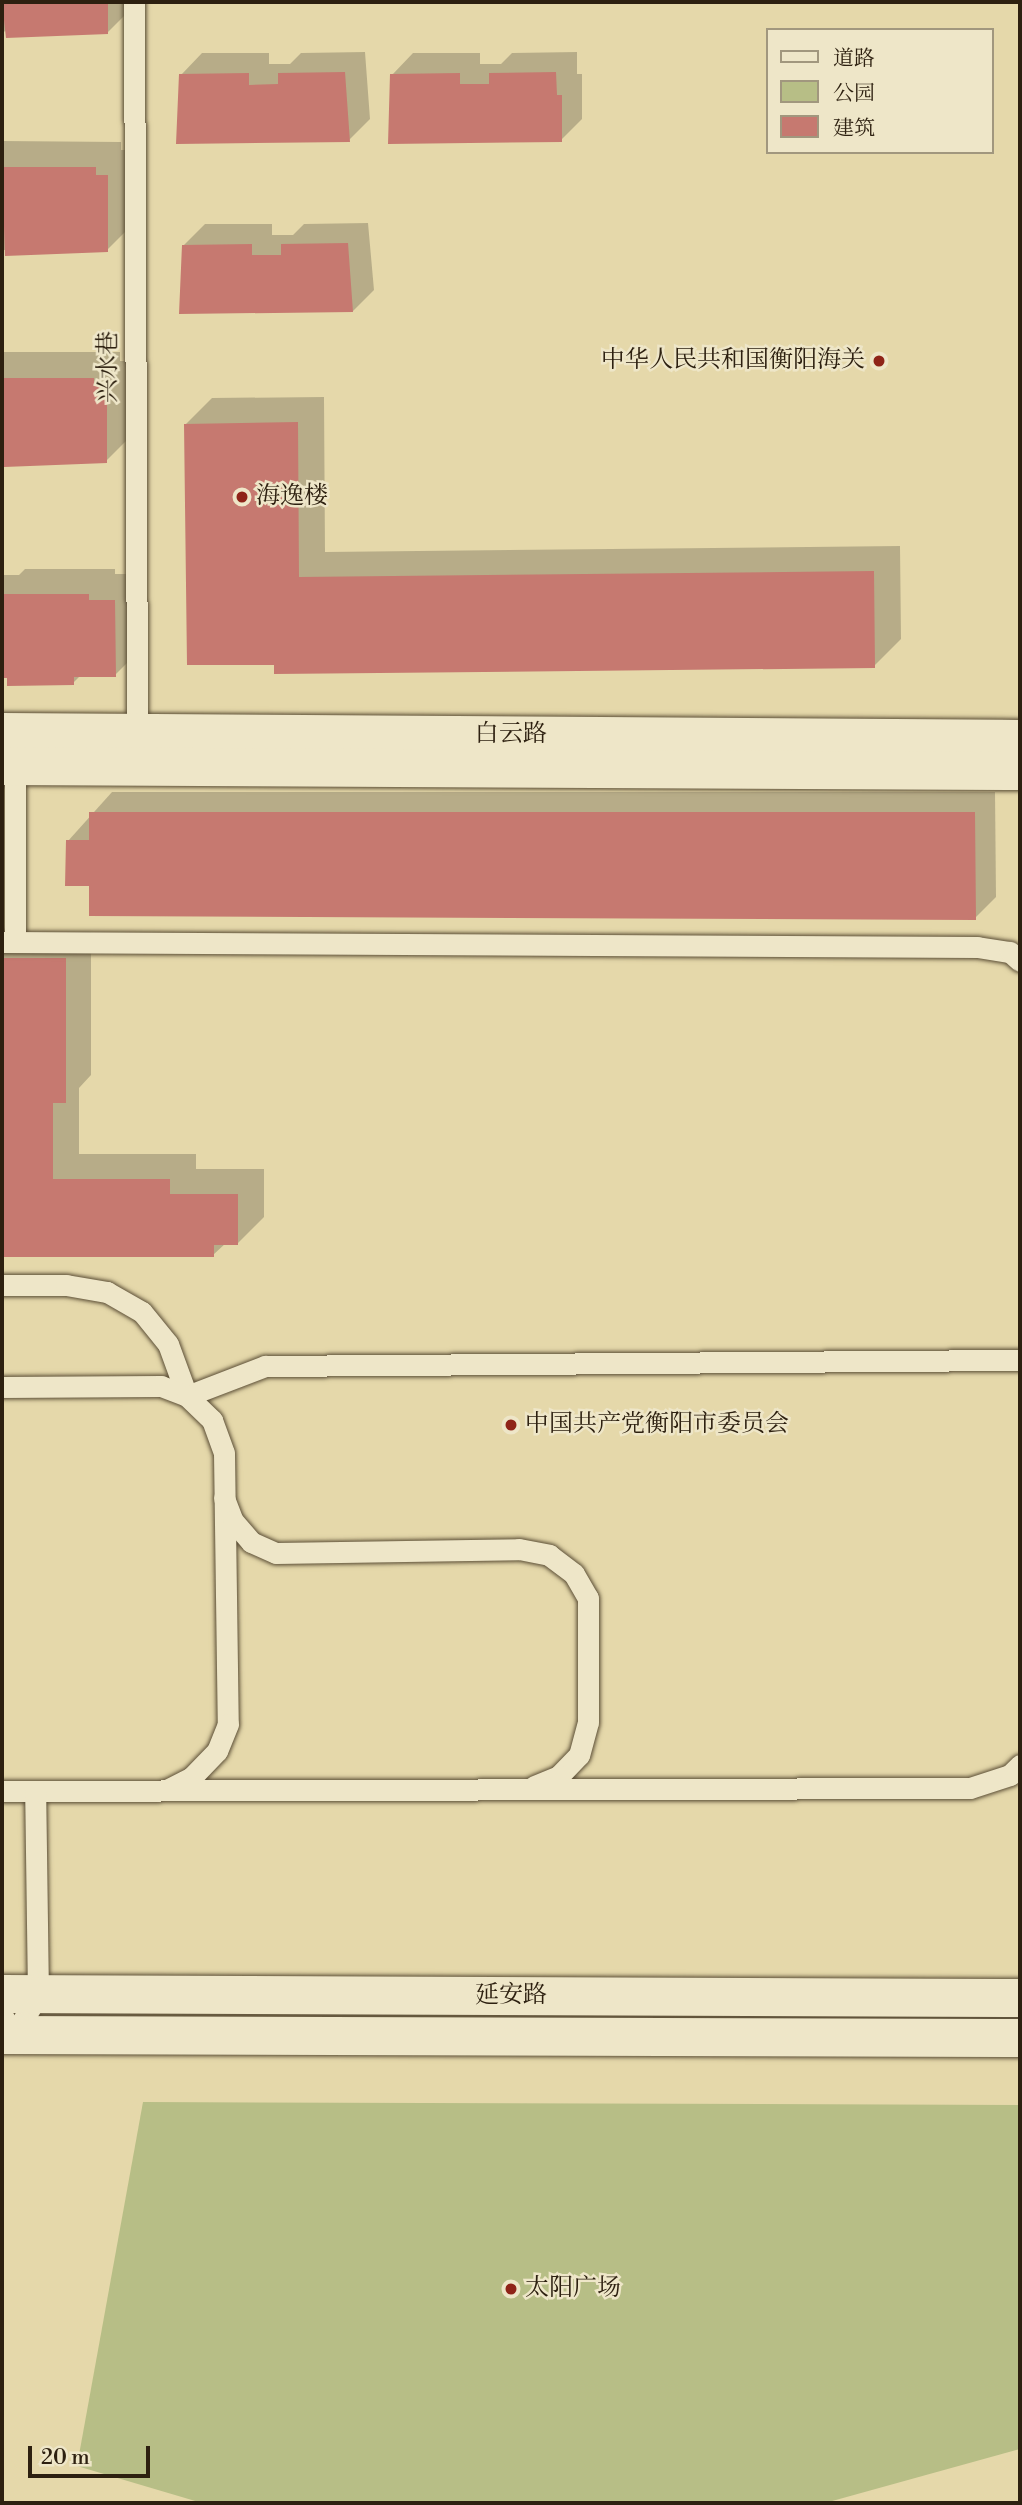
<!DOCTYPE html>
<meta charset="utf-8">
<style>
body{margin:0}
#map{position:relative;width:1022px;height:2505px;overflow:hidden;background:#e5d8aa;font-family:"Libre Bodoni","Noto Serif SC",serif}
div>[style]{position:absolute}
.green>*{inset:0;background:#b7be86}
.shadow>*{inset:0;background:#0003}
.building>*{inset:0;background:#c67970}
.roads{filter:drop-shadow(0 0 2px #5b4e36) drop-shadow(0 0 2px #5b4e36)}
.service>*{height:21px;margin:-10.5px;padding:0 10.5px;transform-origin:10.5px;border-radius:10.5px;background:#eee6c8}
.tertiary>*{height:38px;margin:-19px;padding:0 19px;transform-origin:19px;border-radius:19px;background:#eee6c8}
.secondary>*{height:38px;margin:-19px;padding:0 19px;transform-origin:19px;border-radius:19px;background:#eee6c8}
.dots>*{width:19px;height:19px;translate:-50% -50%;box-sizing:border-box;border:4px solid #eee6c8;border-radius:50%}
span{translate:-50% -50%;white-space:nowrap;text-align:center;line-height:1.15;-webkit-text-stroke:5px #eee6c8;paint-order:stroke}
.poi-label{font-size:24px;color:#2d2010}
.right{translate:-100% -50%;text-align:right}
.left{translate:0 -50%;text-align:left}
.street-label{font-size:24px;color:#2d2010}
.frame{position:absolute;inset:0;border:4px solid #2d2010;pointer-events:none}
.legend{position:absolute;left:766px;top:28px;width:228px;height:126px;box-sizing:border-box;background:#eee6c8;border:2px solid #a1977e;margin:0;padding:9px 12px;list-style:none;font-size:21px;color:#2d2010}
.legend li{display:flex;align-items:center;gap:14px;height:35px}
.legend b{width:35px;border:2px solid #a1977e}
.scale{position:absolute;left:28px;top:2446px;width:122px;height:32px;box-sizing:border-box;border:4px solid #2d2010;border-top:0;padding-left:9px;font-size:21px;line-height:24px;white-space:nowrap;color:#2d2010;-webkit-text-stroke:5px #eee6c8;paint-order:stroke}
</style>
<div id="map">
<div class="green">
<div style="clip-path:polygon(143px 2102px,1020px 2105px,1020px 2449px,825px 2503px,202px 2503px,77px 2466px)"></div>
</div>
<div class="shadow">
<div style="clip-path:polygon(2px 2px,134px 2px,134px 6px,108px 32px,7px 36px,7px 31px,2px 32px)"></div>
<div style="clip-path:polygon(365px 52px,370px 119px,349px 140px,181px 75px,202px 53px,269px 53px,269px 64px,290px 64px,301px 53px)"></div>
<div style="clip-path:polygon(577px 52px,577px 74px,582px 74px,582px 119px,561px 140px,392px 75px,413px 53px,480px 53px,480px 64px,501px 64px,512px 53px)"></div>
<div style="clip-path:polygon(2px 141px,121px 142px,121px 150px,134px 150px,133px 224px,107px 250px,2px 250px)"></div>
<div style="clip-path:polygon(368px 223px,374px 290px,353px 311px,184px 245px,205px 224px,272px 224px,272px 235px,293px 235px,304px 224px)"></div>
<div style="clip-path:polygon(2px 352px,120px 352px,120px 361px,133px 361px,132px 435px,106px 461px,2px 460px)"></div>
<div style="clip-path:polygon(324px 397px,325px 552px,900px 546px,901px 639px,874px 666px,275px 663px,186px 424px,212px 398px)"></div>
<div style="clip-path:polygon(25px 569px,115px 569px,115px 574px,141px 574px,141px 649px,115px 675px,81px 675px,73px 683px,2px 677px,2px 575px,19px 575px)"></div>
<div style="clip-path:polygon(112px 792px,995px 792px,996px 897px,975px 918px,91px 885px,68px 841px)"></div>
<div style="clip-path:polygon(2px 932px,91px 932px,91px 1075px,79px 1088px,79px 1154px,196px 1154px,196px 1169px,264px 1169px,264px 1217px,238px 1243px,226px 1243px,213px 1255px,2px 1255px)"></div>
</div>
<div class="building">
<div style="clip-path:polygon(2px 2px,108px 2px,108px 34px,6px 38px)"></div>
<div style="clip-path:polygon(345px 72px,350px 142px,176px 144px,179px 74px,249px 73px,249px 85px,278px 84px,278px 73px)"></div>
<div style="clip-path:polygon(556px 72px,557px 95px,562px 95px,562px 142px,388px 144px,390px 74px,460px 73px,460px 84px,489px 84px,489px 73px)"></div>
<div style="clip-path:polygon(2px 167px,96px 167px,96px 175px,108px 175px,108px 252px,5px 256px)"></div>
<div style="clip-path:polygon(348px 243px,353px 312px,179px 314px,182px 245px,252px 244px,252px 255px,281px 255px,281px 244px)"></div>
<div style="clip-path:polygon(2px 378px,94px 378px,94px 386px,107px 386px,107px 463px,4px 467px)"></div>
<div style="clip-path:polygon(298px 422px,299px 577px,874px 571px,875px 668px,274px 674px,274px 665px,187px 665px,184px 424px)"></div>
<div style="clip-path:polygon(2px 594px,89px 594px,89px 600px,115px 600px,116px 677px,74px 677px,74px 685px,7px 686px,7px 678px,2px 678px)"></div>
<div style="clip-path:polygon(89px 812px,975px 812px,976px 920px,89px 916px,89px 886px,65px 886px,66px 840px,89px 840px)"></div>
<div style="clip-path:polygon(2px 958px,66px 958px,66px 1103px,53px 1103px,53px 1179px,170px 1179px,170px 1194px,238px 1194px,238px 1245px,214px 1245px,214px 1257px,2px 1257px)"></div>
</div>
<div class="roads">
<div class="service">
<div style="left:134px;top:2px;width:731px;rotate:89.76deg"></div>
<div style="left:2px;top:942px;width:975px;rotate:0.29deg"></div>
<div style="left:977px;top:947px;width:33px;rotate:9deg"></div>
<div style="left:1010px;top:952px;width:13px;rotate:42deg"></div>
<div style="left:15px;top:942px;width:183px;rotate:-90deg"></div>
<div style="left:2px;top:1285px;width:64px"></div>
<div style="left:66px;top:1285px;width:42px;rotate:9.7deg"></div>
<div style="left:107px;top:1292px;width:40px;rotate:29.7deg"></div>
<div style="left:142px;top:1312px;width:41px;rotate:50.9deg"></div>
<div style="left:168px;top:1344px;width:55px;rotate:69.9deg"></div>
<div style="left:187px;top:1396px;width:84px;rotate:-21deg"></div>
<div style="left:265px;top:1366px;width:755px;rotate:-0.46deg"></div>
<div style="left:2px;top:1387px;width:159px;rotate:-0.4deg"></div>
<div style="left:161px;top:1386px;width:28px;rotate:21deg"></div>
<div style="left:187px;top:1396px;width:35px;rotate:44deg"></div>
<div style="left:212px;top:1420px;width:35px;rotate:70deg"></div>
<div style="left:224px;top:1453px;width:271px;rotate:89.2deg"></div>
<div style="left:228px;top:1724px;width:29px;rotate:112deg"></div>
<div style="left:217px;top:1751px;width:36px;rotate:134deg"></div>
<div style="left:192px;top:1777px;width:27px;rotate:153deg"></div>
<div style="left:224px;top:1498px;width:25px;rotate:69deg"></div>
<div style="left:233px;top:1521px;width:28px;rotate:49deg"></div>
<div style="left:251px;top:1542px;width:27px;rotate:24deg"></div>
<div style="left:276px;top:1553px;width:243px;rotate:-0.9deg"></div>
<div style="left:519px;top:1549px;width:31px;rotate:11deg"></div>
<div style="left:549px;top:1555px;width:31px;rotate:37deg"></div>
<div style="left:574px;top:1574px;width:28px;rotate:60deg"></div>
<div style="left:588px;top:1598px;width:124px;rotate:90deg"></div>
<div style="left:588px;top:1722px;width:34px;rotate:105deg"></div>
<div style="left:579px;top:1755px;width:29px;rotate:134deg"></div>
<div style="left:559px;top:1776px;width:27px;rotate:158deg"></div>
<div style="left:2px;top:1791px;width:968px;rotate:-0.18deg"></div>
<div style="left:970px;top:1788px;width:42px;rotate:-18deg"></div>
<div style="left:1010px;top:1775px;width:14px;rotate:-45deg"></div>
<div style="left:2px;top:2015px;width:23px;rotate:59deg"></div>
<div style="left:14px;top:2035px;width:47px;rotate:-59deg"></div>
<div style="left:38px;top:1995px;width:204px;rotate:-90.8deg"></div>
</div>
<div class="tertiary">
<div style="left:2px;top:732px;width:1018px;rotate:0.39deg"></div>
<div style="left:2px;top:766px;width:1018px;rotate:0.28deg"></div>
</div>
<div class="secondary">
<div style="left:2px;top:1994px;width:1018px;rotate:0.23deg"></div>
<div style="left:2px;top:2035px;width:1018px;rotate:0.17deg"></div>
</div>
</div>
<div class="dots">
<div style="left:879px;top:361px;background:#8f2418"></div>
<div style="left:242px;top:497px;background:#8f2418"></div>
<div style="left:511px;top:1425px;background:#8f2418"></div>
<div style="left:511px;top:2289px;background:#8f2418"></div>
</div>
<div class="poi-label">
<span class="right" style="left:865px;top:361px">中华人民共和国衡阳海关</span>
<span class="left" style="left:256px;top:497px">海逸楼</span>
<span class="left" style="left:525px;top:1425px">中国共产党衡阳市委员会</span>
<span class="left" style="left:525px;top:2289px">太阳广场</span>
</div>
<div class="street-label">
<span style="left:109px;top:367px;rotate:-90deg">兴水巷</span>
<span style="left:511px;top:735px">白云路</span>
<span style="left:511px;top:1996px">延安路</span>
</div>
<div class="frame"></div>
<ul class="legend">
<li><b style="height:9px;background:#eee6c8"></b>道路</li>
<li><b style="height:19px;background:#b7be86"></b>公园</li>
<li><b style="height:19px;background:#c67970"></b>建筑</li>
</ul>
<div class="scale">20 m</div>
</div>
